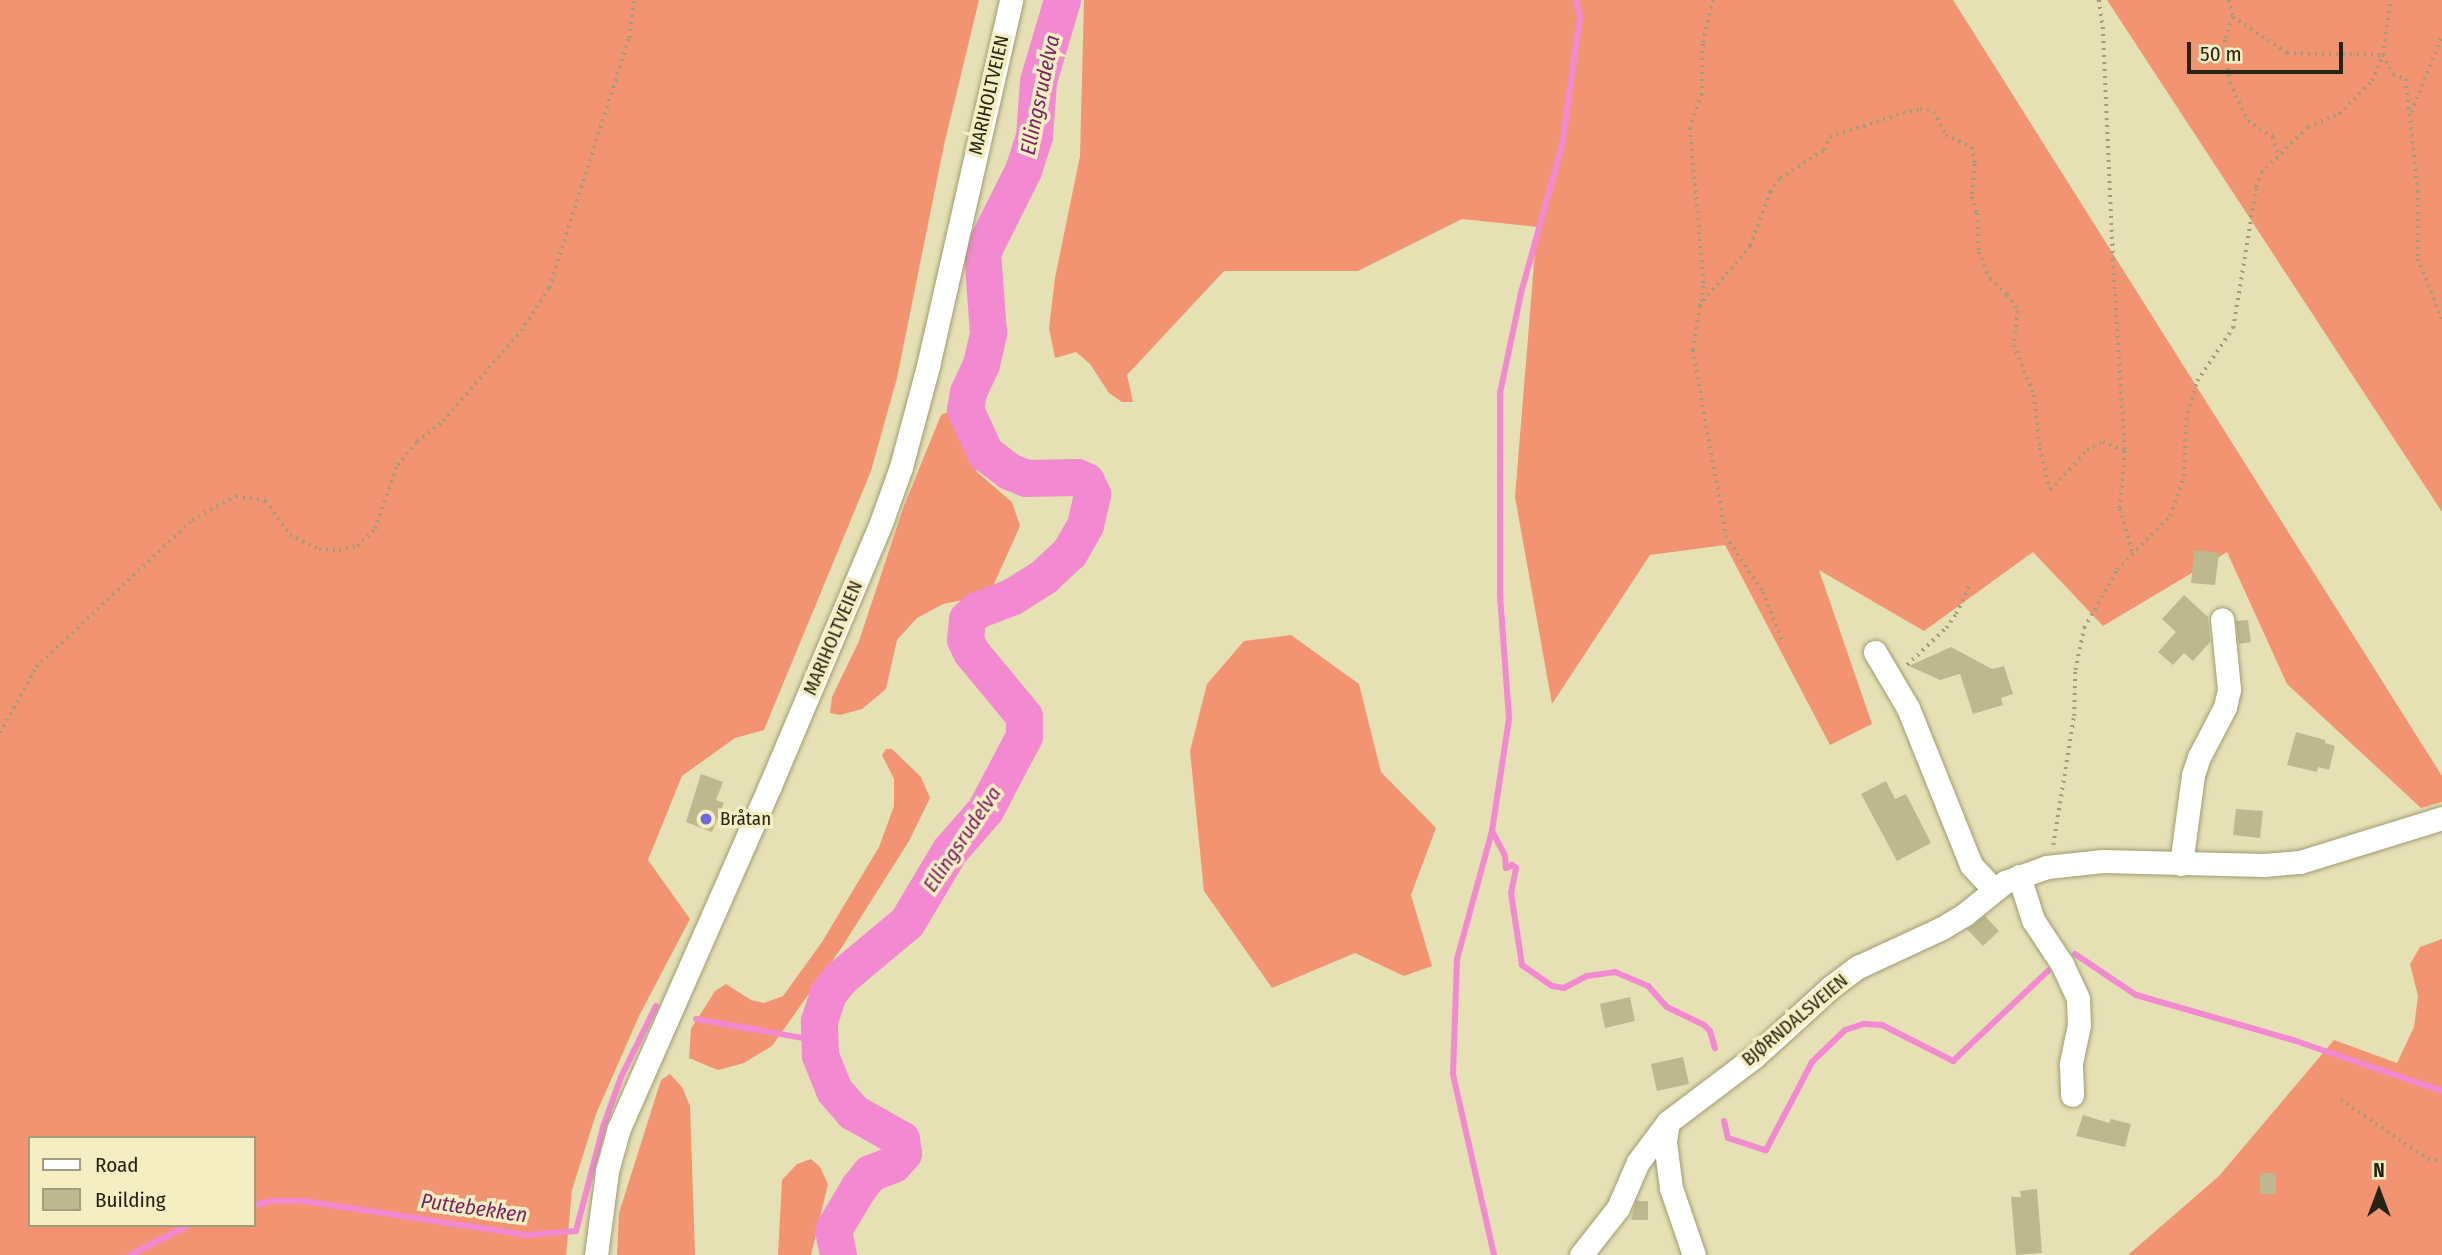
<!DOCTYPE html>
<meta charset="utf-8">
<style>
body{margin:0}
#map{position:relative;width:2442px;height:1255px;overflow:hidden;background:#e6e0b5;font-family:"Fira Sans Condensed",sans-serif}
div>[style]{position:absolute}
.forest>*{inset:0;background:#f29471}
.stream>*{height:6px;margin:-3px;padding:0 3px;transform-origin:3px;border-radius:3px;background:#f389d0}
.river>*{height:37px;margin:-18.5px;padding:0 18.5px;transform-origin:18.5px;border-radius:18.5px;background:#f389d0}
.building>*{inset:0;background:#beb88f}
.path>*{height:3.5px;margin-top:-1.75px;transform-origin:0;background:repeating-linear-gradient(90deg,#a19d7b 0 2px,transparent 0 7px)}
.roads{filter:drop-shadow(0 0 2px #a19b72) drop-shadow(0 0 2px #a19b72)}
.minor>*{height:23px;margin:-11.5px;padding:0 11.5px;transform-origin:11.5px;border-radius:11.5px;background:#fff}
.dots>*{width:19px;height:19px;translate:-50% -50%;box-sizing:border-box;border:4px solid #f4eec2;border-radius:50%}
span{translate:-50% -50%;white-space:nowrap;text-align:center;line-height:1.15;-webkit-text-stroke:7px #f4eec2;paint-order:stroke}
.street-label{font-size:19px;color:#262413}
.poi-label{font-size:19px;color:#262413}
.left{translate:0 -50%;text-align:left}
.water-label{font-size:21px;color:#7d2064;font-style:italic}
.legend{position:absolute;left:28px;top:1136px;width:228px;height:91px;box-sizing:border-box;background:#f4eec2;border:2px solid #a29d7c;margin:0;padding:9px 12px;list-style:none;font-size:21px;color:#262413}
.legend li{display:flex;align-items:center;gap:14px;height:35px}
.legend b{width:35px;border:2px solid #a29d7c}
.north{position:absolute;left:2344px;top:1157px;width:70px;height:70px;-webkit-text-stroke:5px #f4eec2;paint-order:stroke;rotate:0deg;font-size:19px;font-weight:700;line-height:28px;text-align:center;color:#262413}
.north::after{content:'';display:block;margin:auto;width:24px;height:32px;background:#262413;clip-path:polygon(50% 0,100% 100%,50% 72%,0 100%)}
.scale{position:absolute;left:2187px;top:42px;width:156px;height:32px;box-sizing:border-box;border:4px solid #262413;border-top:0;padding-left:9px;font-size:21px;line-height:24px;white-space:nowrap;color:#262413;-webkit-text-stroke:5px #f4eec2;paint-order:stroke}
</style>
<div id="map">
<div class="forest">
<div style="clip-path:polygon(evenodd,0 0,979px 0,944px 145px,897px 378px,871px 471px,764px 730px,735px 738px,682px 776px,648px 860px,690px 919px,639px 1016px,596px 1114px,572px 1190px,566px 1255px,0 1255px,0 0,30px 1138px,254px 1138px,254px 1225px,30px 1225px,30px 1138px)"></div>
<div style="clip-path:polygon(1084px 0,1953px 0,2442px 776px,2442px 802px,2421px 808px,2287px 684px,2227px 552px,2103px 626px,2033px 552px,1924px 631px,1819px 570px,1872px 724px,1830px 745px,1725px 545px,1650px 555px,1552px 704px,1515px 497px,1537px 227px,1462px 219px,1358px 271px,1224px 271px,1127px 375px,1133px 402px,1122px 402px,1109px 393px,1090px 364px,1076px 352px,1055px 358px,1049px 328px,1055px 278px,1080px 156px)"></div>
<div style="clip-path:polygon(2107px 0,2442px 0,2442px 512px)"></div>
<div style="clip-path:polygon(948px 412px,977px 472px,1012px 502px,1020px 526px,994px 584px,977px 597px,943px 604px,917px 618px,897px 640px,886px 689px,862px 709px,840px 715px,830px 713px,832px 697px,859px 641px,904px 506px,941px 415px)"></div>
<div style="clip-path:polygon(1291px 635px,1359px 684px,1381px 772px,1436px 828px,1411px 895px,1432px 966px,1404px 976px,1355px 953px,1272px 988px,1204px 891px,1190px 751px,1207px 684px,1244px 641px)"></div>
<div style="clip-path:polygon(886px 749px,892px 749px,921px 777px,930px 798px,909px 841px,842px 947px,772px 1046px,744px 1063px,718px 1070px,689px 1058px,691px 1029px,715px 991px,726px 984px,751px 1000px,764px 1003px,783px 996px,822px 942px,879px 847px,894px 806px,894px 779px,882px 755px)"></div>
<div style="clip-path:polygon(2442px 939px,2442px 1255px,2128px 1255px,2219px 1176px,2334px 1040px,2397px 1063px,2414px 1027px,2418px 996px,2410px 964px,2420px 947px)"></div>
<div style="clip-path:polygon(670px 1074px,682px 1087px,690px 1106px,695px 1255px,617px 1255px,619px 1213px,661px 1080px)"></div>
<div style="clip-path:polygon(811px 1159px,820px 1167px,828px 1184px,811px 1255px,778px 1255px,782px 1180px,797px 1164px)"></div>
</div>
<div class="stream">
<div style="left:1492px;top:831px;width:27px;rotate:62deg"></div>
<div style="left:1505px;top:855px;width:13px;rotate:86deg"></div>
<div style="left:1506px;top:868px;width:7px;rotate:-27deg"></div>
<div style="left:1512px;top:865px;width:5px;rotate:37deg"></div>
<div style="left:1516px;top:868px;width:25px;rotate:101deg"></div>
<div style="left:1511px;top:893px;width:73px;rotate:81.3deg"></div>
<div style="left:1522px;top:965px;width:37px;rotate:35deg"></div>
<div style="left:1552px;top:986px;width:12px;rotate:9deg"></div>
<div style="left:1564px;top:988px;width:26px;rotate:-28deg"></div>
<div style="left:1587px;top:976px;width:28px;rotate:-8deg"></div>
<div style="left:1615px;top:972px;width:36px;rotate:23deg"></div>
<div style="left:1648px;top:986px;width:28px;rotate:48deg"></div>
<div style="left:1667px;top:1007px;width:41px;rotate:25.9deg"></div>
<div style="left:1704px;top:1025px;width:8px;rotate:45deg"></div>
<div style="left:1710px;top:1031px;width:18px;rotate:74deg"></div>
<div style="left:2075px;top:954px;width:73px;rotate:33.9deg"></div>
<div style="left:2136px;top:995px;width:163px;rotate:16deg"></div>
<div style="left:2293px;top:1040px;width:157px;rotate:18.9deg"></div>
<div style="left:696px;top:1019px;width:125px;rotate:10.1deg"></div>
<div style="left:1724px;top:1121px;width:17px;rotate:77deg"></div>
<div style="left:1728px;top:1138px;width:40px;rotate:18deg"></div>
<div style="left:1766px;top:1150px;width:99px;rotate:-62.4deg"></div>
<div style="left:1812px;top:1062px;width:46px;rotate:-44.1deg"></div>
<div style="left:1845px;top:1030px;width:20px;rotate:-18deg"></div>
<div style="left:1864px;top:1024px;width:18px;rotate:3deg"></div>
<div style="left:1882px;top:1025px;width:80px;rotate:26.9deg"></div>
<div style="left:1953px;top:1061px;width:131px;rotate:-43.5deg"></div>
<div style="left:254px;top:1205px;width:17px;rotate:-13deg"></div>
<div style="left:271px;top:1201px;width:33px"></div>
<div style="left:304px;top:1201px;width:226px;rotate:8.7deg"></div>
<div style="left:527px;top:1235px;width:49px;rotate:-4.7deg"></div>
<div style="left:576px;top:1231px;width:107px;rotate:-75.4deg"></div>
<div style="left:603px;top:1127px;width:53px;rotate:-70.2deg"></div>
<div style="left:621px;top:1077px;width:79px;rotate:-63.8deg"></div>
<div style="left:130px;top:1255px;width:66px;rotate:-27deg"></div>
<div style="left:1494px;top:1255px;width:186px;rotate:-102.8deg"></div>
<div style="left:1453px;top:1074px;width:115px;rotate:-88deg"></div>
<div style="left:1457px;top:959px;width:133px;rotate:-74.7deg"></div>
<div style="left:1492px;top:831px;width:114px;rotate:-81.4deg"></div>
<div style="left:1509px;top:718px;width:124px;rotate:-94.2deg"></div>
<div style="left:1500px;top:594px;width:201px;rotate:-90deg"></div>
<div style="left:1500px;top:393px;width:102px;rotate:-78.1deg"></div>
<div style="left:1521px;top:293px;width:154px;rotate:-74.5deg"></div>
<div style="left:1562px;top:145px;width:129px;rotate:-82deg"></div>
<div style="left:1580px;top:17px;width:17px;rotate:-103deg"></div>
</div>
<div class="river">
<div style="left:838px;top:1255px;width:25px;rotate:-101deg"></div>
<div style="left:833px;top:1230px;width:49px;rotate:-59.2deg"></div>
<div style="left:858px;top:1188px;width:19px;rotate:-51deg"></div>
<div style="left:870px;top:1173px;width:25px;rotate:-21deg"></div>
<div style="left:893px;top:1164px;width:15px;rotate:-48deg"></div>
<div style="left:903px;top:1153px;width:14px;rotate:-98deg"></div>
<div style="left:901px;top:1139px;width:55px;rotate:-150.6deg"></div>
<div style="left:853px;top:1112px;width:29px;rotate:-131deg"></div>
<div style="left:834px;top:1090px;width:38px;rotate:-112deg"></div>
<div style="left:820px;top:1055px;width:34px;rotate:-92deg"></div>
<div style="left:819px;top:1021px;width:29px;rotate:-72deg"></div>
<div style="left:828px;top:993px;width:19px;rotate:-51deg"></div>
<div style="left:840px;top:978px;width:87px;rotate:-39.9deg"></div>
<div style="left:907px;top:922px;width:84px;rotate:-59.2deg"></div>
<div style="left:950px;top:850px;width:53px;rotate:-48.8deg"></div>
<div style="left:985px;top:810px;width:84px;rotate:-62.2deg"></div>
<div style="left:1024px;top:736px;width:20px;rotate:-90deg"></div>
<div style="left:1024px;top:716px;width:83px;rotate:-129.6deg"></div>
<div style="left:971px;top:652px;width:14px;rotate:-115deg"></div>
<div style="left:965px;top:639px;width:20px;rotate:-84deg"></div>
<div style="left:967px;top:619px;width:13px;rotate:-42deg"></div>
<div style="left:977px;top:610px;width:36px;rotate:-21deg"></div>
<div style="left:1011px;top:597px;width:39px;rotate:-32deg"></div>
<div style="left:1044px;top:576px;width:34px;rotate:-43deg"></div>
<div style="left:1069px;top:553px;width:32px;rotate:-60deg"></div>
<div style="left:1085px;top:525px;width:32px;rotate:-77deg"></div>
<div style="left:1092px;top:494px;width:14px;rotate:-115deg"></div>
<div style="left:1086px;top:481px;width:10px;rotate:-156deg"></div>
<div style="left:1077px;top:477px;width:51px;rotate:178.9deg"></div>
<div style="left:1026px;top:478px;width:18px;rotate:-158deg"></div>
<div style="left:1009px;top:471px;width:30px;rotate:-143deg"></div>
<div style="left:985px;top:453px;width:48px;rotate:-114.4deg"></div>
<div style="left:965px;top:409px;width:17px;rotate:-80deg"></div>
<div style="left:968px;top:392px;width:31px;rotate:-65deg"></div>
<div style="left:981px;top:364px;width:32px;rotate:-77deg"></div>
<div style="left:988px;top:333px;width:81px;rotate:-94.2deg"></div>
<div style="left:982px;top:252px;width:92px;rotate:-63.4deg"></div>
<div style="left:1023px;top:170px;width:36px;rotate:-72deg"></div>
<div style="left:1034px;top:136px;width:55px;rotate:-85.8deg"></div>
<div style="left:1038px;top:81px;width:84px;rotate:-73.5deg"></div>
</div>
<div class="building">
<div style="clip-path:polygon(2194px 550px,2219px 553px,2215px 585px,2191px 583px)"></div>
<div style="clip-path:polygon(2184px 595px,2208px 617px,2210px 642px,2193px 661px,2184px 653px,2173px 665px,2158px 652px,2176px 632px,2162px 619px)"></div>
<div style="clip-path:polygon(2248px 620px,2251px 642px,2239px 644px,2236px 621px)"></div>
<div style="clip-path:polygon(1951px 647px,1992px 669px,2004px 666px,2013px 694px,2001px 698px,2003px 705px,1973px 714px,1960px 674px,1940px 680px,1909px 666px)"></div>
<div style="clip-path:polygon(2296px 732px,2325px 740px,2325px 743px,2335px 746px,2329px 770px,2318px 767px,2317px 772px,2287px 765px)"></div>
<div style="clip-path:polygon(701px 774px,723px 782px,716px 800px,724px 803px,712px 832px,686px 822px)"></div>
<div style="clip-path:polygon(1886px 781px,1895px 799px,1906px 794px,1931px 843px,1897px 861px,1861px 794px)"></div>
<div style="clip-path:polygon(2236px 809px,2263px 811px,2260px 838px,2233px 835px)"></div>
<div style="clip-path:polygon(1985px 916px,1999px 931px,1983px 946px,1967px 929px)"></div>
<div style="clip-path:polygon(1630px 997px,1635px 1021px,1605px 1028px,1600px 1004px)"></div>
<div style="clip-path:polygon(1683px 1057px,1689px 1084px,1657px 1091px,1651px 1064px)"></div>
<div style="clip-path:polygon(2083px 1115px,2109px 1123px,2111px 1119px,2131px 1124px,2125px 1147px,2076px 1136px)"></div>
<div style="clip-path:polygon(2260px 1173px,2276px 1173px,2276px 1194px,2260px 1194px)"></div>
<div style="clip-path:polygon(2037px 1189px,2042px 1253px,2016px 1255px,2011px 1197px,2021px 1197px,2020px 1191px)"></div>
<div style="clip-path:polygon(1636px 1201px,1648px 1201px,1648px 1220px,1631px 1220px)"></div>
</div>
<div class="path">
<div style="left:1713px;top:0;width:45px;rotate:102.8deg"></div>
<div style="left:1703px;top:44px;width:50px;rotate:91.1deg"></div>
<div style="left:1702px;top:94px;width:36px;rotate:109deg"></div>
<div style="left:1690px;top:128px;width:159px;rotate:84.9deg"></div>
<div style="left:1704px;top:286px;width:65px;rotate:99.8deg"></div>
<div style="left:1693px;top:350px;width:189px;rotate:79.9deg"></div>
<div style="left:1726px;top:536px;width:67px;rotate:56.5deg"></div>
<div style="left:1763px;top:592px;width:52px;rotate:68.4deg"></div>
<div style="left:2099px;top:0;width:27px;rotate:82deg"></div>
<div style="left:2103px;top:27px;width:232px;rotate:87.5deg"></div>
<div style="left:2113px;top:259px;width:192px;rotate:86.4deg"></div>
<div style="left:2125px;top:451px;width:58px;rotate:94.9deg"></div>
<div style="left:2120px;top:509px;width:47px;rotate:73.9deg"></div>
<div style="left:2229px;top:0;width:17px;rotate:77deg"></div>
<div style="left:2233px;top:17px;width:65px;rotate:33.7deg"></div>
<div style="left:2287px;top:53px;width:96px;rotate:1.2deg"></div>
<div style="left:2233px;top:17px;width:24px;rotate:109deg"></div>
<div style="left:2225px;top:40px;width:43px;rotate:83.4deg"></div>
<div style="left:2230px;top:83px;width:42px;rotate:64.7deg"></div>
<div style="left:2248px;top:121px;width:30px;rotate:33deg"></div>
<div style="left:2273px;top:137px;width:17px;rotate:73deg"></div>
<div style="left:2383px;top:55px;width:22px;rotate:63deg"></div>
<div style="left:2393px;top:75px;width:14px;rotate:17deg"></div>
<div style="left:2406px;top:79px;width:113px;rotate:83.9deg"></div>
<div style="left:2418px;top:191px;width:68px;rotate:90deg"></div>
<div style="left:2418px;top:259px;width:65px;rotate:68.2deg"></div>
<div style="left:2411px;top:112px;width:82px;rotate:-67.8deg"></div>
<div style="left:1699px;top:306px;width:79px;rotate:-49.6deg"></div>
<div style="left:1750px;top:246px;width:58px;rotate:-69.7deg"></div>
<div style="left:1770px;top:192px;width:17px;rotate:-54deg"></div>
<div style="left:1780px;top:178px;width:52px;rotate:-32.5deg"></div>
<div style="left:1824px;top:150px;width:14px;rotate:-65deg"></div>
<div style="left:1830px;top:137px;width:77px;rotate:-18.2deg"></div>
<div style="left:1903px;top:113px;width:17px;rotate:-13deg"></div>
<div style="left:1920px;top:109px;width:14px;rotate:12deg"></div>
<div style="left:1934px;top:112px;width:26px;rotate:62deg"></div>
<div style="left:1946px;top:135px;width:29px;rotate:25deg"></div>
<div style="left:1972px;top:147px;width:17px;rotate:80deg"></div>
<div style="left:1975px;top:164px;width:33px;rotate:95deg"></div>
<div style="left:1972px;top:197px;width:17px;rotate:73deg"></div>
<div style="left:1977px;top:213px;width:39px;rotate:87deg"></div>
<div style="left:1979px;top:252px;width:29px;rotate:68deg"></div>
<div style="left:1990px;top:279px;width:23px;rotate:43deg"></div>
<div style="left:2007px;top:295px;width:19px;rotate:55deg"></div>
<div style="left:2018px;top:311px;width:34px;rotate:97deg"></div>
<div style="left:2014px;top:345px;width:54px;rotate:68.2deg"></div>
<div style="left:2034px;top:395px;width:53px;rotate:83.5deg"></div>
<div style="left:2040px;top:448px;width:43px;rotate:76.6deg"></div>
<div style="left:2050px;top:490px;width:54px;rotate:-47.2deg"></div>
<div style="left:2087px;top:450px;width:18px;rotate:-27deg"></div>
<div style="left:2103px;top:442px;width:24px;rotate:22deg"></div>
<div style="left:1907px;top:665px;width:54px;rotate:-43.5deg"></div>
<div style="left:1946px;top:628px;width:17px;rotate:-54deg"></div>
<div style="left:1956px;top:614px;width:35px;rotate:-65deg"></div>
<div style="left:0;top:733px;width:75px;rotate:-61.4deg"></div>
<div style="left:36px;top:667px;width:214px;rotate:-43.3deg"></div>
<div style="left:192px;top:520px;width:50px;rotate:-28.6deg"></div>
<div style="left:236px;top:496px;width:30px;rotate:9deg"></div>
<div style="left:266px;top:501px;width:42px;rotate:54.8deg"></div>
<div style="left:290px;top:535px;width:32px;rotate:26deg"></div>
<div style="left:319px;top:549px;width:20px;rotate:3deg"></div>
<div style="left:339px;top:550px;width:18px;rotate:-13deg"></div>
<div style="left:357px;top:546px;width:25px;rotate:-43deg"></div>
<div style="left:375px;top:529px;width:68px;rotate:-71deg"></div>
<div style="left:397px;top:465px;width:30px;rotate:-49deg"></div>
<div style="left:417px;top:442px;width:33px;rotate:-39deg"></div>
<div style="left:443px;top:421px;width:119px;rotate:-49.1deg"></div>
<div style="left:521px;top:331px;width:51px;rotate:-56.9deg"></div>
<div style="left:549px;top:288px;width:262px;rotate:-72.3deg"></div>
<div style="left:629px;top:38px;width:38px;rotate:-83deg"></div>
<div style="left:2053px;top:845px;width:131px;rotate:-80.8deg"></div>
<div style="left:2074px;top:716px;width:46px;rotate:-88.8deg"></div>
<div style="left:2075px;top:670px;width:43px;rotate:-77.9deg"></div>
<div style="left:2084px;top:628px;width:67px;rotate:-60.4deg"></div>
<div style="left:2117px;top:570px;width:76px;rotate:-45.5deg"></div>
<div style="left:2170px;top:516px;width:42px;rotate:-70.7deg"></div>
<div style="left:2184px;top:476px;width:56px;rotate:-88deg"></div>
<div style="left:2186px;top:420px;width:41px;rotate:-74.2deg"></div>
<div style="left:2197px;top:381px;width:64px;rotate:-55.8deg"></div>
<div style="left:2233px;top:328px;width:143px;rotate:-80.7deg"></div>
<div style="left:2256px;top:187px;width:15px;rotate:-70deg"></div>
<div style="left:2261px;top:173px;width:66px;rotate:-44.4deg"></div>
<div style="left:2308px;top:127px;width:34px;rotate:-23deg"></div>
<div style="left:2339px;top:114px;width:47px;rotate:-45deg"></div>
<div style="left:2372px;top:81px;width:28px;rotate:-67deg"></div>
<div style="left:2383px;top:55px;width:55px;rotate:-82.7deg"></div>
<div style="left:2341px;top:1100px;width:105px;rotate:34.1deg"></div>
<div style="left:2428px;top:1159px;width:14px;rotate:8deg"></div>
</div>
<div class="roads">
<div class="minor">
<div style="left:1875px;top:652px;width:65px;rotate:59.5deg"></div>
<div style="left:1908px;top:708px;width:169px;rotate:68.1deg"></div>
<div style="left:1971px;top:865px;width:34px;rotate:47deg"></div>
<div style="left:2181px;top:864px;width:90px;rotate:-82.3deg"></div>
<div style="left:2193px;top:775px;width:19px;rotate:-72deg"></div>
<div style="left:2199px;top:757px;width:56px;rotate:-62.5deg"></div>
<div style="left:2225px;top:707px;width:18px;rotate:-77deg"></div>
<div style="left:2229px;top:689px;width:70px;rotate:-95.7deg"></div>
<div style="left:2019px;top:876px;width:46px;rotate:72.3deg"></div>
<div style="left:2033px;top:920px;width:53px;rotate:56.6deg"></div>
<div style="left:2062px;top:964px;width:38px;rotate:65deg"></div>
<div style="left:2078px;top:999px;width:26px;rotate:88deg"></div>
<div style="left:2079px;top:1025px;width:40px;rotate:102deg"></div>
<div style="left:2071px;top:1064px;width:31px;rotate:88deg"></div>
<div style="left:1668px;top:1122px;width:20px;rotate:99deg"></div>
<div style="left:1665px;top:1142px;width:46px;rotate:82.6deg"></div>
<div style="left:1671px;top:1188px;width:71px;rotate:71.1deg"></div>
<div style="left:596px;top:1255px;width:85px;rotate:-82.5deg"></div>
<div style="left:607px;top:1171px;width:45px;rotate:-74.4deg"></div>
<div style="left:619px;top:1128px;width:372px;rotate:-66.2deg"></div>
<div style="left:769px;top:788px;width:291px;rotate:-67.1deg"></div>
<div style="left:882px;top:520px;width:56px;rotate:-70.3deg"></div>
<div style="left:901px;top:467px;width:105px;rotate:-75deg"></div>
<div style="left:928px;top:366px;width:375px;rotate:-77.2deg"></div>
<div style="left:1581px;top:1255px;width:60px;rotate:-51.8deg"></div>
<div style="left:1618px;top:1208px;width:50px;rotate:-66.5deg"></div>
<div style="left:1638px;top:1162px;width:50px;rotate:-53.1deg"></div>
<div style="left:1668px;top:1122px;width:108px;rotate:-37.1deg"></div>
<div style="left:1754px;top:1057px;width:104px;rotate:-42.3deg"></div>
<div style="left:1831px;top:987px;width:34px;rotate:-37deg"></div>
<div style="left:1858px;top:967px;width:93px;rotate:-24.9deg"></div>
<div style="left:1942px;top:928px;width:27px;rotate:-31deg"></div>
<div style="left:1965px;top:914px;width:51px;rotate:-38.7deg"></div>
<div style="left:2005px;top:882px;width:45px;rotate:-19.7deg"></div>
<div style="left:2047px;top:867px;width:56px;rotate:-6.1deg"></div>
<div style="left:2103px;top:861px;width:161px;rotate:1.4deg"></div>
<div style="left:2264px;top:865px;width:36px;rotate:-5deg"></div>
<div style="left:2300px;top:862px;width:149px;rotate:-17.2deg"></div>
</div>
</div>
<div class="dots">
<div style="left:706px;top:819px;background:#6d69e3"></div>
</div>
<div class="street-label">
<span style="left:989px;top:95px;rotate:-77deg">MARIHOLTVEIEN</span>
<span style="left:833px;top:638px;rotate:-67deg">MARIHOLTVEIEN</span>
<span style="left:1795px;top:1020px;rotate:-40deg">BJØRNDALSVEIEN</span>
</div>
<div class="poi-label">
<span class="left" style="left:720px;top:819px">Bråtan</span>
</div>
<div class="water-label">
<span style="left:1040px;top:95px;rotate:-78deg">Ellingsrudelva</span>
<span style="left:962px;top:839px;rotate:-56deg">Ellingsrudelva</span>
<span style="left:474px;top:1208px;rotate:8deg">Puttebekken</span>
</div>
<ul class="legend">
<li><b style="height:9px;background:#fff"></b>Road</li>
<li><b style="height:19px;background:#beb88f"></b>Building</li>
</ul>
<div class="north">N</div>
<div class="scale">50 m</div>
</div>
